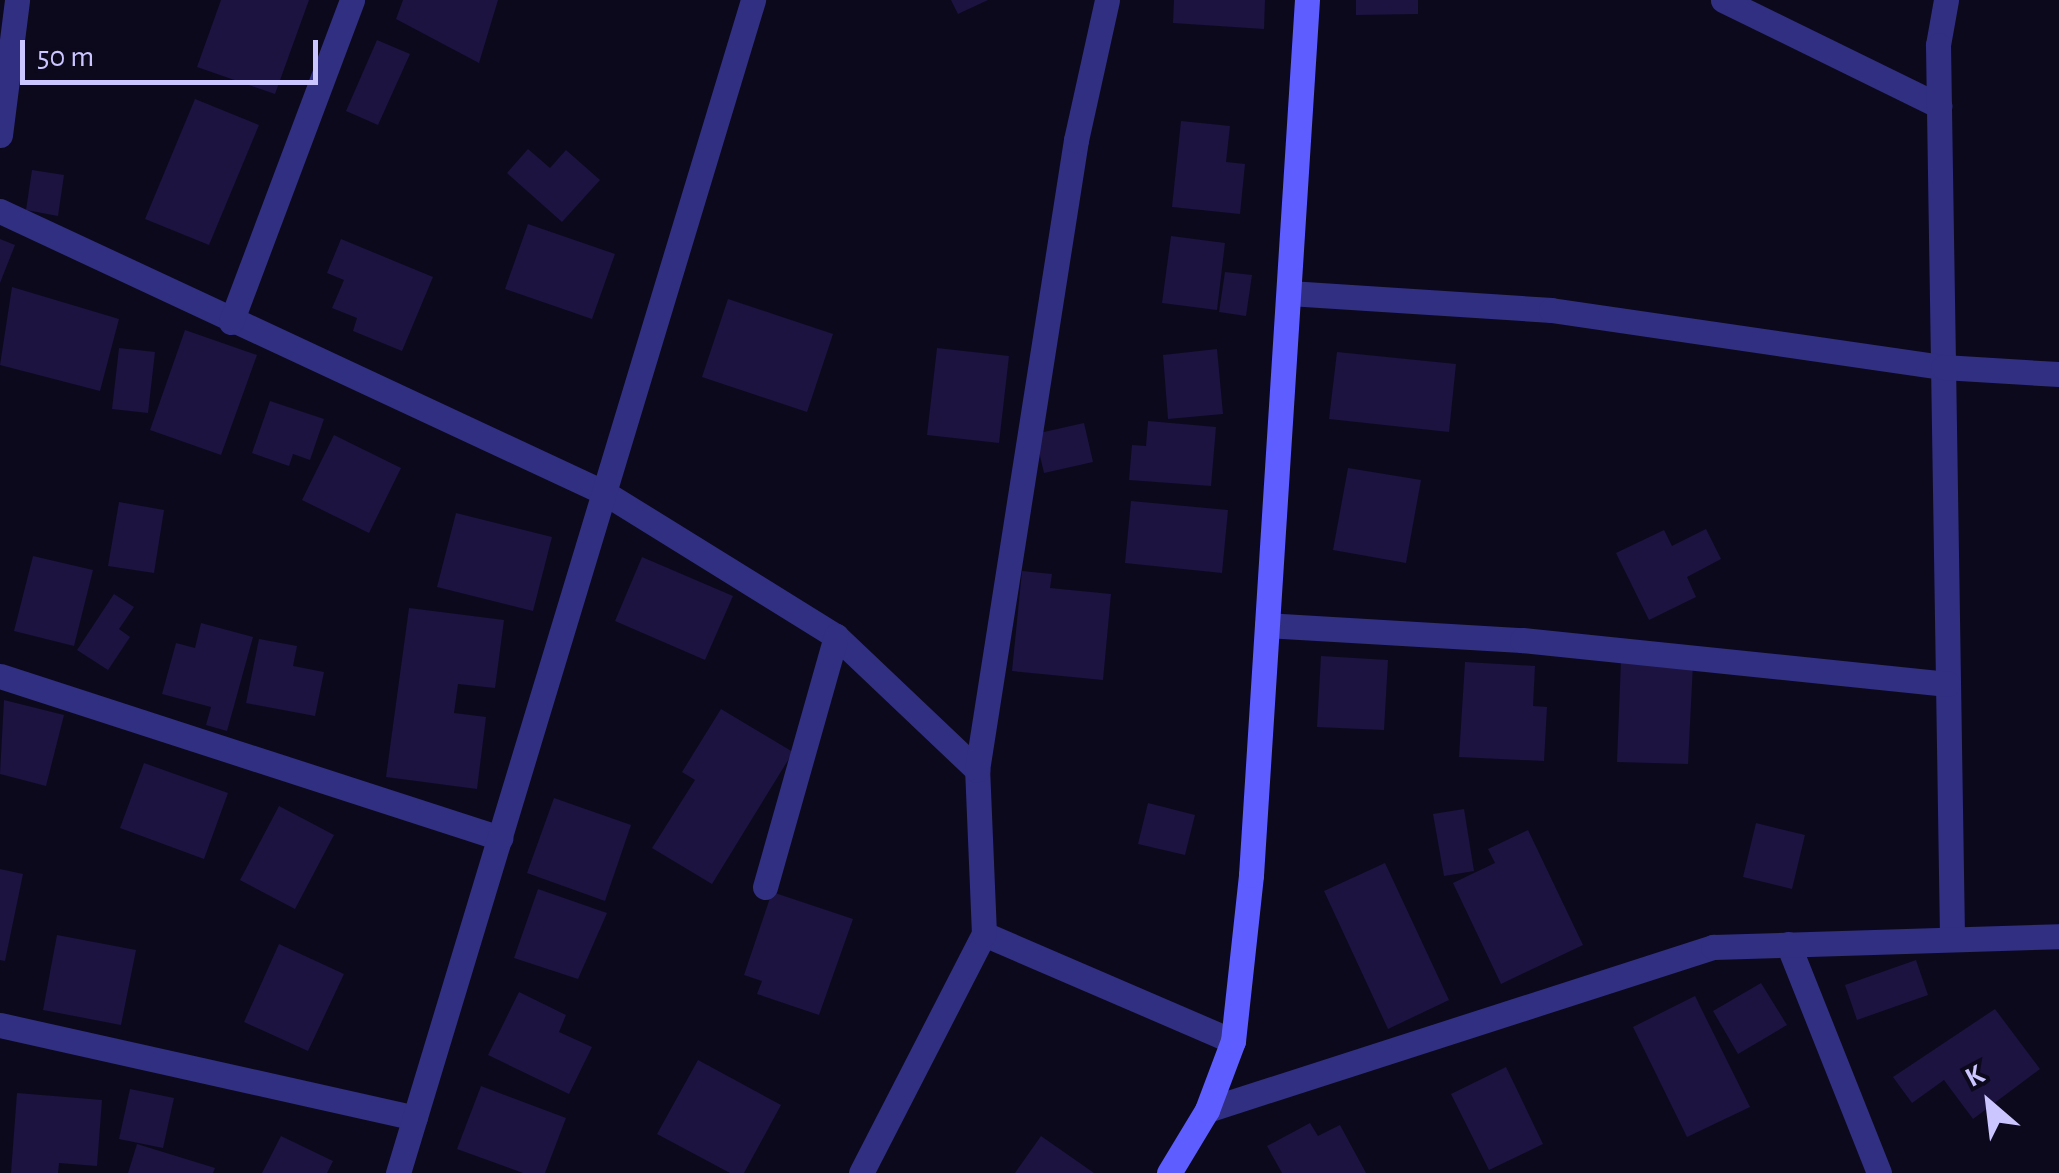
<!DOCTYPE html>
<style>
body{margin:0}
#map{position:relative;width:2059px;height:1173px;overflow:hidden;background:#0c091d;font-family:"Alegreya Sans",sans-serif}
div>[style]{position:absolute}
.building>*{inset:0;background:#1c1340}
.street>*{height:25px;margin:-12.5px;padding:0 12.5px;transform-origin:12.5px;border-radius:12.5px;background:#312f82}
.secondary>*{height:25px;margin:-12.5px;padding:0 12.5px;transform-origin:12.5px;border-radius:12.5px;background:#5e5dff}
span{translate:-50% -50%;white-space:nowrap;text-align:center;line-height:1.15;-webkit-text-stroke:8px #0c091d;paint-order:stroke}
.north{position:absolute;left:1939px;top:1053px;width:100px;height:100px;-webkit-text-stroke:8px #0c091d;paint-order:stroke;rotate:332deg;font-size:28px;font-weight:700;line-height:40px;text-align:center;color:#cbc6ff}
.north::after{content:'';display:block;margin:auto;width:35px;height:45px;background:#cbc6ff;clip-path:polygon(50% 0,100% 100%,50% 72%,0 100%)}
.scale{position:absolute;left:20px;top:40px;width:298px;height:45px;box-sizing:border-box;border:5px solid #cbc6ff;border-top:0;padding-left:12px;font-size:30px;line-height:35px;white-space:nowrap;color:#cbc6ff;-webkit-text-stroke:8px #0c091d;paint-order:stroke}
</style>
<div id="map">
<div class="building">
<div style="clip-path:polygon(221px 0,309px 0,275px 94px,197px 67px)"></div>
<div style="clip-path:polygon(403px 0,498px 0,479px 63px,396px 19px)"></div>
<div style="clip-path:polygon(951px 0,988px 0,958px 14px)"></div>
<div style="clip-path:polygon(1174px 0,1265px 0,1264px 29px,1173px 23px)"></div>
<div style="clip-path:polygon(1356px 0,1418px 0,1418px 14px,1356px 15px)"></div>
<div style="clip-path:polygon(377px 40px,410px 54px,378px 125px,346px 111px)"></div>
<div style="clip-path:polygon(195px 99px,259px 125px,209px 245px,145px 219px)"></div>
<div style="clip-path:polygon(1181px 121px,1230px 126px,1226px 162px,1245px 164px,1240px 214px,1172px 207px)"></div>
<div style="clip-path:polygon(528px 149px,550px 168px,566px 150px,600px 180px,562px 222px,507px 173px)"></div>
<div style="clip-path:polygon(32px 170px,64px 175px,58px 216px,26px 210px)"></div>
<div style="clip-path:polygon(528px 224px,615px 254px,592px 319px,505px 289px)"></div>
<div style="clip-path:polygon(1171px 236px,1225px 243px,1217px 310px,1162px 303px)"></div>
<div style="clip-path:polygon(0 239px,15px 245px,0 283px)"></div>
<div style="clip-path:polygon(341px 239px,433px 277px,402px 351px,353px 331px,357px 318px,332px 308px,344px 280px,327px 273px)"></div>
<div style="clip-path:polygon(1225px 272px,1252px 275px,1246px 316px,1219px 312px)"></div>
<div style="clip-path:polygon(12px 287px,119px 319px,100px 391px,0 365px)"></div>
<div style="clip-path:polygon(728px 299px,833px 334px,807px 412px,702px 377px)"></div>
<div style="clip-path:polygon(185px 330px,257px 355px,221px 455px,150px 430px)"></div>
<div style="clip-path:polygon(119px 348px,155px 352px,148px 413px,112px 409px)"></div>
<div style="clip-path:polygon(937px 348px,1009px 356px,999px 443px,927px 435px)"></div>
<div style="clip-path:polygon(1217px 349px,1223px 414px,1168px 419px,1163px 355px)"></div>
<div style="clip-path:polygon(1337px 352px,1456px 364px,1449px 432px,1329px 419px)"></div>
<div style="clip-path:polygon(270px 401px,324px 419px,310px 460px,293px 454px,289px 466px,252px 453px)"></div>
<div style="clip-path:polygon(1148px 421px,1216px 427px,1211px 486px,1129px 480px,1132px 445px,1146px 446px)"></div>
<div style="clip-path:polygon(1084px 423px,1093px 462px,1044px 473px,1035px 434px)"></div>
<div style="clip-path:polygon(334px 435px,401px 468px,369px 533px,302px 500px)"></div>
<div style="clip-path:polygon(1348px 468px,1421px 480px,1406px 563px,1333px 550px)"></div>
<div style="clip-path:polygon(1131px 501px,1228px 510px,1222px 573px,1125px 563px)"></div>
<div style="clip-path:polygon(119px 502px,164px 510px,154px 573px,108px 566px)"></div>
<div style="clip-path:polygon(456px 513px,552px 537px,533px 611px,437px 587px)"></div>
<div style="clip-path:polygon(1706px 529px,1721px 559px,1687px 577px,1696px 597px,1649px 620px,1616px 553px,1664px 530px,1672px 546px)"></div>
<div style="clip-path:polygon(33px 556px,93px 570px,74px 646px,14px 631px)"></div>
<div style="clip-path:polygon(642px 557px,733px 596px,705px 660px,615px 621px)"></div>
<div style="clip-path:polygon(1022px 571px,1052px 574px,1050px 588px,1111px 594px,1103px 680px,1012px 671px)"></div>
<div style="clip-path:polygon(114px 594px,134px 607px,119px 629px,130px 637px,108px 670px,77px 650px)"></div>
<div style="clip-path:polygon(409px 608px,504px 620px,495px 688px,458px 684px,454px 713px,486px 717px,477px 789px,386px 777px)"></div>
<div style="clip-path:polygon(201px 623px,253px 637px,227px 731px,206px 725px,211px 707px,162px 694px,176px 643px,195px 648px)"></div>
<div style="clip-path:polygon(259px 639px,297px 646px,293px 666px,324px 672px,315px 716px,246px 703px)"></div>
<div style="clip-path:polygon(1321px 656px,1388px 660px,1384px 730px,1317px 727px)"></div>
<div style="clip-path:polygon(1621px 661px,1693px 664px,1688px 764px,1617px 762px)"></div>
<div style="clip-path:polygon(1465px 662px,1535px 666px,1533px 706px,1547px 707px,1544px 761px,1459px 757px)"></div>
<div style="clip-path:polygon(4px 700px,64px 715px,46px 786px,0 774px)"></div>
<div style="clip-path:polygon(721px 709px,793px 752px,712px 884px,652px 848px,695px 780px,682px 772px)"></div>
<div style="clip-path:polygon(144px 763px,228px 793px,204px 859px,120px 828px)"></div>
<div style="clip-path:polygon(554px 798px,631px 825px,605px 901px,527px 873px)"></div>
<div style="clip-path:polygon(1148px 803px,1195px 815px,1185px 855px,1138px 844px)"></div>
<div style="clip-path:polygon(279px 806px,334px 835px,295px 909px,240px 880px)"></div>
<div style="clip-path:polygon(1464px 809px,1474px 871px,1444px 876px,1433px 814px)"></div>
<div style="clip-path:polygon(1756px 823px,1805px 835px,1792px 889px,1743px 877px)"></div>
<div style="clip-path:polygon(1528px 830px,1583px 945px,1501px 984px,1453px 883px,1495px 863px,1488px 849px)"></div>
<div style="clip-path:polygon(1385px 863px,1449px 1000px,1388px 1029px,1324px 891px)"></div>
<div style="clip-path:polygon(0 869px,23px 874px,5px 961px,0 960px)"></div>
<div style="clip-path:polygon(538px 889px,607px 913px,578px 979px,514px 958px)"></div>
<div style="clip-path:polygon(772px 892px,853px 919px,819px 1015px,757px 994px,762px 981px,744px 975px)"></div>
<div style="clip-path:polygon(57px 935px,136px 950px,121px 1025px,43px 1010px)"></div>
<div style="clip-path:polygon(279px 944px,344px 974px,308px 1051px,244px 1022px)"></div>
<div style="clip-path:polygon(1916px 960px,1928px 995px,1857px 1020px,1845px 985px)"></div>
<div style="clip-path:polygon(1761px 983px,1787px 1025px,1738px 1054px,1713px 1011px)"></div>
<div style="clip-path:polygon(519px 992px,566px 1015px,559px 1032px,592px 1047px,569px 1094px,488px 1055px)"></div>
<div style="clip-path:polygon(1695px 996px,1750px 1107px,1687px 1137px,1633px 1027px)"></div>
<div style="clip-path:polygon(1995px 1009px,2040px 1069px,1973px 1119px,1944px 1080px,1912px 1103px,1893px 1077px)"></div>
<div style="clip-path:polygon(698px 1060px,781px 1105px,744px 1173px,730px 1173px,657px 1134px)"></div>
<div style="clip-path:polygon(1506px 1067px,1543px 1144px,1489px 1170px,1451px 1094px)"></div>
<div style="clip-path:polygon(481px 1086px,566px 1118px,545px 1173px,523px 1173px,457px 1149px)"></div>
<div style="clip-path:polygon(130px 1089px,174px 1098px,163px 1148px,119px 1139px)"></div>
<div style="clip-path:polygon(17px 1093px,102px 1100px,97px 1166px,59px 1163px,58px 1173px,11px 1173px)"></div>
<div style="clip-path:polygon(1310px 1123px,1318px 1136px,1340px 1125px,1366px 1173px,1282px 1173px,1267px 1146px)"></div>
<div style="clip-path:polygon(281px 1136px,333px 1161px,327px 1173px,262px 1173px)"></div>
<div style="clip-path:polygon(1041px 1136px,1094px 1173px,1015px 1173px)"></div>
<div style="clip-path:polygon(137px 1144px,215px 1168px,213px 1173px,128px 1173px)"></div>
</div>
<div class="street">
<div style="left:1723px;top:0;width:241px;rotate:26.1deg"></div>
<div style="left:1946px;top:0;width:46px;rotate:100.1deg"></div>
<div style="left:1938px;top:45px;width:892px;rotate:89.1deg"></div>
<div style="left:0;top:135px;width:136px;rotate:-82.8deg"></div>
<div style="left:0;top:211px;width:667px;rotate:24.99deg"></div>
<div style="left:605px;top:493px;width:272px;rotate:31.8deg"></div>
<div style="left:836px;top:636px;width:195px;rotate:43.5deg"></div>
<div style="left:1289px;top:293px;width:263px;rotate:3.7deg"></div>
<div style="left:1551px;top:310px;width:396px;rotate:8.3deg"></div>
<div style="left:1943px;top:367px;width:116px;rotate:3.5deg"></div>
<div style="left:231px;top:322px;width:344px;rotate:-69.4deg"></div>
<div style="left:1267px;top:625px;width:255px;rotate:3.4deg"></div>
<div style="left:1522px;top:640px;width:428px;rotate:5.9deg"></div>
<div style="left:0;top:676px;width:526px;rotate:17.95deg"></div>
<div style="left:765px;top:887px;width:261px;rotate:-74.2deg"></div>
<div style="left:984px;top:934px;width:271px;rotate:23.3deg"></div>
<div style="left:1788px;top:944px;width:246px;rotate:68.3deg"></div>
<div style="left:0;top:1025px;width:425px;rotate:12.6deg"></div>
<div style="left:1207px;top:1110px;width:532px;rotate:-17.86deg"></div>
<div style="left:1713px;top:947px;width:346px;rotate:-1.8deg"></div>
<div style="left:398px;top:1173px;width:1226px;rotate:-73.16deg"></div>
<div style="left:861px;top:1173px;width:269px;rotate:-62.8deg"></div>
<div style="left:984px;top:934px;width:164px;rotate:-92.4deg"></div>
<div style="left:977px;top:770px;width:638px;rotate:-81.07deg"></div>
<div style="left:1076px;top:140px;width:143px;rotate:-77.5deg"></div>
</div>
<div class="secondary">
<div style="left:1169px;top:1173px;width:74px;rotate:-58.9deg"></div>
<div style="left:1207px;top:1110px;width:74px;rotate:-69.4deg"></div>
<div style="left:1233px;top:1041px;width:167px;rotate:-83.8deg"></div>
<div style="left:1251px;top:875px;width:877px;rotate:-86.34deg"></div>
</div>
<div class="north">K</div>
<div class="scale">50 m</div>
</div>
